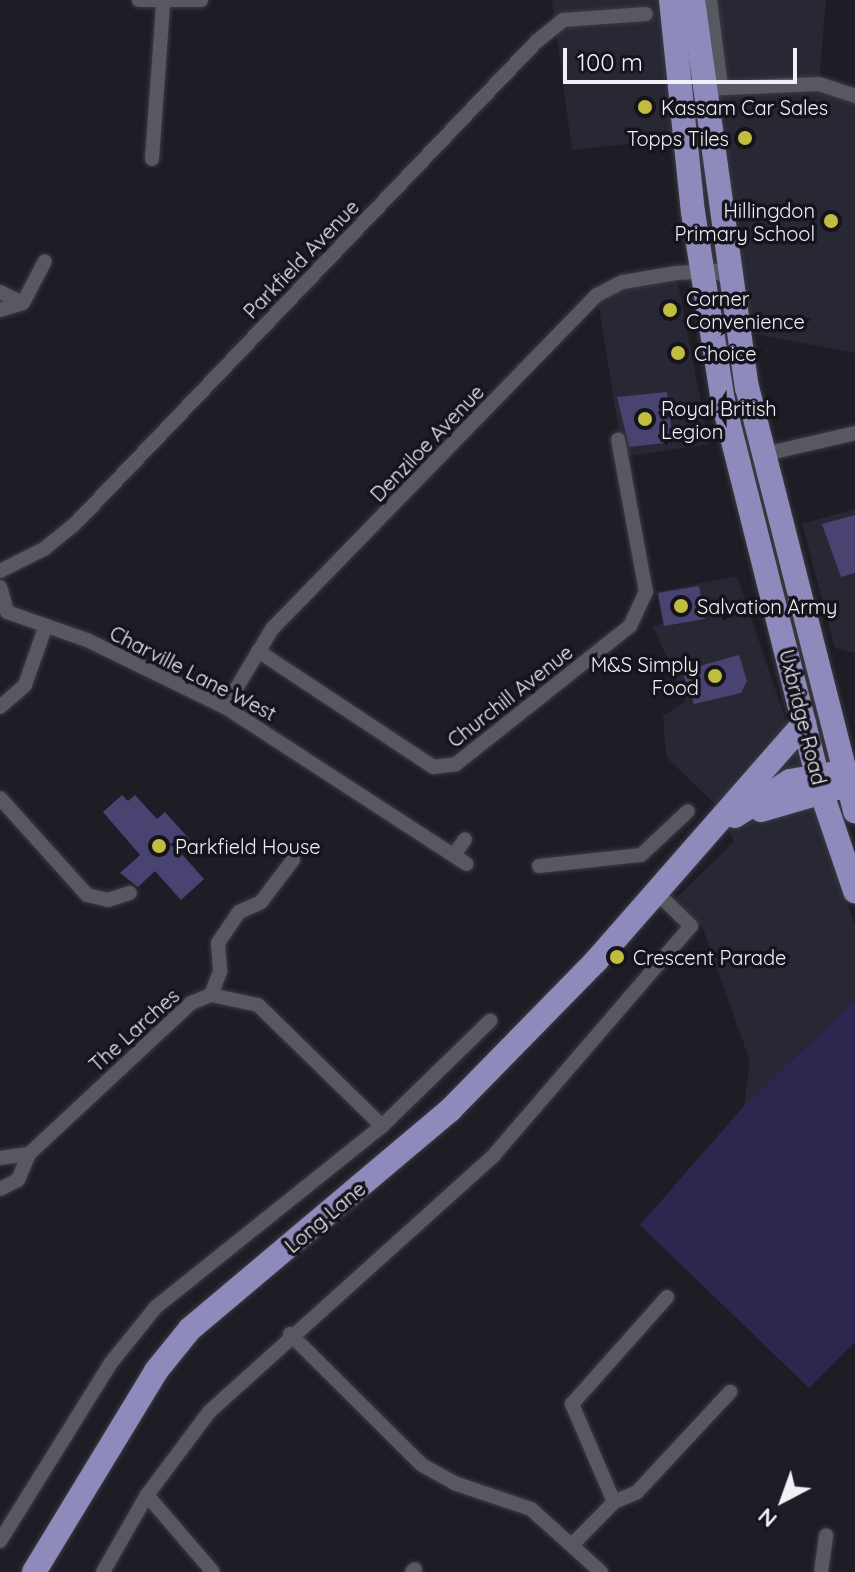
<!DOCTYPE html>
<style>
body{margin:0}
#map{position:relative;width:855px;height:1572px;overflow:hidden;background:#1e1d25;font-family:Quicksand,sans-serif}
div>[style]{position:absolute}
.built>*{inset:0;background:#282835}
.green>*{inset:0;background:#2d2750}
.building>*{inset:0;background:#484371}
.roads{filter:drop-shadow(0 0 2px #3b3b41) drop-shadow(0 0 2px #3b3b41)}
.street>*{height:14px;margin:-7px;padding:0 7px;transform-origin:7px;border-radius:7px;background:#585860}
.primary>*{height:24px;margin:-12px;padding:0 12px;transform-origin:12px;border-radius:12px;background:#8f8abc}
.dots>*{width:22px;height:22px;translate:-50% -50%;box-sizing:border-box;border:4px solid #15141c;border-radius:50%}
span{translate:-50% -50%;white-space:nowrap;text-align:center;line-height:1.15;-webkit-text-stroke:7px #15141c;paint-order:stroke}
.poi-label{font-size:20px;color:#f1f0f6}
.left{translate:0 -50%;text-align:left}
.right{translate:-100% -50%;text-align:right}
.street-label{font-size:20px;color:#f1f0f6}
.north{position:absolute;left:743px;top:1460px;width:80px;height:80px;-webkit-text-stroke:6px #15141c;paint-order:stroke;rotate:221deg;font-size:22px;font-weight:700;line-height:32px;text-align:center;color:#f1f0f6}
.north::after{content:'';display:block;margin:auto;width:28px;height:36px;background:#f1f0f6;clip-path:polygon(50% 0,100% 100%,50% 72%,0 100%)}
.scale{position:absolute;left:563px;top:48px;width:234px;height:36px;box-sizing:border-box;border:4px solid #f1f0f6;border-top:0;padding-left:10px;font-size:24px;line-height:28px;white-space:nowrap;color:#f1f0f6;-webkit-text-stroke:6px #15141c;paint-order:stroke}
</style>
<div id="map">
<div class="built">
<div style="clip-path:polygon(552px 0,826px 0,819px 83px,855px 96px,855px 353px,745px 332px,720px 134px,572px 150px)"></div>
<div style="clip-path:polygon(676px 273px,709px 444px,623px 457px,597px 295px)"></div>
<div style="clip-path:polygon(855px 509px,855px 653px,835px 648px,802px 524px)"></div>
<div style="clip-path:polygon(737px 576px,855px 926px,855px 1000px,744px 1106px,750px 1061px,702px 926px,665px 909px,734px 842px,718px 807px,666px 757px,663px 716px,686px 701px,653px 626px,663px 624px,656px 592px)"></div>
</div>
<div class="green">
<div style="clip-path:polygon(855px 1000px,855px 1342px,809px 1388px,640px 1225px,744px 1106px)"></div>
</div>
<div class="building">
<div style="clip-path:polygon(667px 392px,673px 442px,629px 447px,617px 397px)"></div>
<div style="clip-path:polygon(855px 515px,855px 573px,841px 577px,822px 524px)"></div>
<div style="clip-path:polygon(699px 586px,705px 619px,664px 626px,658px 593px)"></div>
<div style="clip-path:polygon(739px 655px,747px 681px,741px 693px,694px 704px,682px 671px)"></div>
<div style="clip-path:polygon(122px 795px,128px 801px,135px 795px,157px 819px,165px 812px,191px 841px,179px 851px,204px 879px,181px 900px,155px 871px,138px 887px,120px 873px,140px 855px,103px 812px)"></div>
</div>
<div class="roads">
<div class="street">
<div style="left:139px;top:0;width:62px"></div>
<div style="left:710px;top:0;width:88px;rotate:82.8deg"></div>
<div style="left:704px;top:89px;width:115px;rotate:-2.5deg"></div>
<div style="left:819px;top:84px;width:38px;rotate:18deg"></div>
<div style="left:152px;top:159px;width:155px;rotate:-85.9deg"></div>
<div style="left:0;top:292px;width:25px;rotate:26deg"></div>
<div style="left:0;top:310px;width:24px;rotate:-17deg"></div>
<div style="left:23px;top:303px;width:47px;rotate:-62.4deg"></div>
<div style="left:765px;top:454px;width:92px;rotate:-13.1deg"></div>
<div style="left:0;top:571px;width:49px;rotate:-26.6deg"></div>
<div style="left:44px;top:549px;width:41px;rotate:-39.1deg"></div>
<div style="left:76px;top:523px;width:666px;rotate:-46.28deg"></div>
<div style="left:536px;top:42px;width:35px;rotate:-39deg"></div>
<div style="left:563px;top:20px;width:83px;rotate:-4.1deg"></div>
<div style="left:0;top:587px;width:26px;rotate:74deg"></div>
<div style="left:7px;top:612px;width:85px;rotate:19.3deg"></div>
<div style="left:87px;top:640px;width:153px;rotate:25.9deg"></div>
<div style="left:225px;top:707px;width:288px;rotate:33deg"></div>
<div style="left:258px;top:651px;width:210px;rotate:33.5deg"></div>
<div style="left:433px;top:767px;width:23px;rotate:-7deg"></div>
<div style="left:456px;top:764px;width:222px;rotate:-38.4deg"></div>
<div style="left:630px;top:626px;width:38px;rotate:-65deg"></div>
<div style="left:646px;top:592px;width:155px;rotate:-100.4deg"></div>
<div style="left:0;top:707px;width:33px;rotate:-41deg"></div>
<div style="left:25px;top:685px;width:60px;rotate:-70.7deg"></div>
<div style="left:225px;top:707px;width:91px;rotate:-58.9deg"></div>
<div style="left:272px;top:629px;width:466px;rotate:-45.8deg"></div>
<div style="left:597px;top:295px;width:29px;rotate:-27deg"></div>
<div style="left:623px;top:282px;width:54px;rotate:-9.6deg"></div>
<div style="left:676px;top:273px;width:39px;rotate:-3deg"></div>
<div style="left:715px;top:271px;width:16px;rotate:27deg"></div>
<div style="left:0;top:798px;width:130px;rotate:48.1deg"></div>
<div style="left:87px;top:895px;width:22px;rotate:13deg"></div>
<div style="left:108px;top:900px;width:23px;rotate:-18deg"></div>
<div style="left:454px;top:855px;width:19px;rotate:-55deg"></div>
<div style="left:539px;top:866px;width:103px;rotate:-6.2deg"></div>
<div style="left:641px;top:855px;width:64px;rotate:-43.1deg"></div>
<div style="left:211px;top:995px;width:26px;rotate:-69deg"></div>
<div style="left:220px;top:971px;width:28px;rotate:-94deg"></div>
<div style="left:218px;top:943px;width:37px;rotate:-56deg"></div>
<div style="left:239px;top:912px;width:24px;rotate:-24deg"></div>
<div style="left:261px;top:902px;width:53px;rotate:-52.7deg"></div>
<div style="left:0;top:1158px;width:29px;rotate:-8deg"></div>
<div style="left:29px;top:1154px;width:221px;rotate:-43deg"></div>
<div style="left:191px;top:1003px;width:22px;rotate:-22deg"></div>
<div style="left:211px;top:995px;width:48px;rotate:12deg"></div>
<div style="left:258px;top:1005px;width:173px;rotate:44.3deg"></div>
<div style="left:0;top:1189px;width:20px;rotate:-27deg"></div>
<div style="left:18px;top:1180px;width:28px;rotate:-67deg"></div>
<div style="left:290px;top:1334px;width:186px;rotate:44.8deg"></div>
<div style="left:422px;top:1465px;width:37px;rotate:29deg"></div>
<div style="left:454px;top:1483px;width:81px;rotate:18.7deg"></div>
<div style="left:531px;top:1509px;width:94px;rotate:42deg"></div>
<div style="left:147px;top:1495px;width:101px;rotate:49.4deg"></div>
<div style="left:614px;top:1502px;width:107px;rotate:-113.2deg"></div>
<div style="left:572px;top:1404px;width:143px;rotate:-48.4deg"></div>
<div style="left:0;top:1541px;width:208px;rotate:-58.1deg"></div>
<div style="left:110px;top:1364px;width:73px;rotate:-51.1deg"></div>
<div style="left:156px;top:1307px;width:290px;rotate:-38.7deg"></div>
<div style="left:382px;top:1126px;width:151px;rotate:-44.2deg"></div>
<div style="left:572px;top:1545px;width:60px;rotate:-45.7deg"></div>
<div style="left:614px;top:1502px;width:25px;rotate:-23deg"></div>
<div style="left:637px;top:1492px;width:137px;rotate:-47.1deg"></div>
<div style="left:103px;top:1572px;width:89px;rotate:-60.3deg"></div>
<div style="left:147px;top:1495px;width:104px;rotate:-53.2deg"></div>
<div style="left:209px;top:1412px;width:384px;rotate:-42deg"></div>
<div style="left:494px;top:1155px;width:302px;rotate:-49.3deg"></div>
<div style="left:691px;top:926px;width:49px;rotate:-135.8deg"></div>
<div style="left:412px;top:1572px;width:4px;rotate:-45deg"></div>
<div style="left:821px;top:1572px;width:37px;rotate:-82deg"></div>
</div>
<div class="primary">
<div style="left:671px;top:0;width:213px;rotate:84.1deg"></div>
<div style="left:693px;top:212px;width:191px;rotate:81deg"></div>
<div style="left:723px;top:401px;width:402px;rotate:75.9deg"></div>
<div style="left:821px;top:791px;width:106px;rotate:71.2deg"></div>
<div style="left:693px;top:0;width:391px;rotate:82.1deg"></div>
<div style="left:747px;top:387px;width:438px;rotate:75.7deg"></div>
<div style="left:761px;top:810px;width:79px;rotate:-16.1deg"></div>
<div style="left:735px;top:816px;width:65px;rotate:-32.5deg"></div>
<div style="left:790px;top:781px;width:41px;rotate:-9.9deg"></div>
<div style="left:34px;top:1572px;width:235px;rotate:-58.7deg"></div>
<div style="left:156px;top:1371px;width:54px;rotate:-51deg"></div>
<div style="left:190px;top:1329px;width:340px;rotate:-40.1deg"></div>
<div style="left:450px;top:1110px;width:209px;rotate:-45.6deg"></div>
<div style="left:596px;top:961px;width:316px;rotate:-48.8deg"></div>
</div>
</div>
<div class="dots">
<div style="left:645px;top:107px;background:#c1bd40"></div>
<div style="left:745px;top:138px;background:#c1bd40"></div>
<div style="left:831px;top:221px;background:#c1bd40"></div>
<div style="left:670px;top:310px;background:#c1bd40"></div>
<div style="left:678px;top:353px;background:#c1bd40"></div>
<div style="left:645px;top:419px;background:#c1bd40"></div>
<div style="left:681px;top:606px;background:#c1bd40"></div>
<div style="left:715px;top:676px;background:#c1bd40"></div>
<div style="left:159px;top:846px;background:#c1bd40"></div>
<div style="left:617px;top:957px;background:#c1bd40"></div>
</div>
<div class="poi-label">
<span class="left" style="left:661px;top:107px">Kassam Car Sales</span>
<span class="right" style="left:729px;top:138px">Topps Tiles</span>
<span class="right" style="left:815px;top:222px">Hillingdon<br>Primary School</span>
<span class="left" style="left:686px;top:310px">Corner<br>Convenience</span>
<span class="left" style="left:694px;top:353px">Choice</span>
<span class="left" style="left:661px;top:420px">Royal British<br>Legion</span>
<span class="left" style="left:697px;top:606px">Salvation Army</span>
<span class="right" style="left:699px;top:676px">M&amp;S Simply<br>Food</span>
<span class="left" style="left:175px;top:846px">Parkfield House</span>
<span class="left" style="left:633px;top:957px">Crescent Parade</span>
</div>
<div class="street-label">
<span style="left:301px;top:259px;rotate:-46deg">Parkfield Avenue</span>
<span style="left:427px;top:443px;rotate:-46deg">Denziloe Avenue</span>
<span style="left:193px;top:673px;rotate:27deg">Charville Lane West</span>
<span style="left:510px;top:696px;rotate:-38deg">Churchill Avenue</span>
<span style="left:803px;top:717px;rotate:76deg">Uxbridge Road</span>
<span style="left:134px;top:1030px;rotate:-42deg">The Larches</span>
<span style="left:325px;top:1217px;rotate:-40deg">Long Lane</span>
</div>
<div class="north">N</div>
<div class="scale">100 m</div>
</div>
